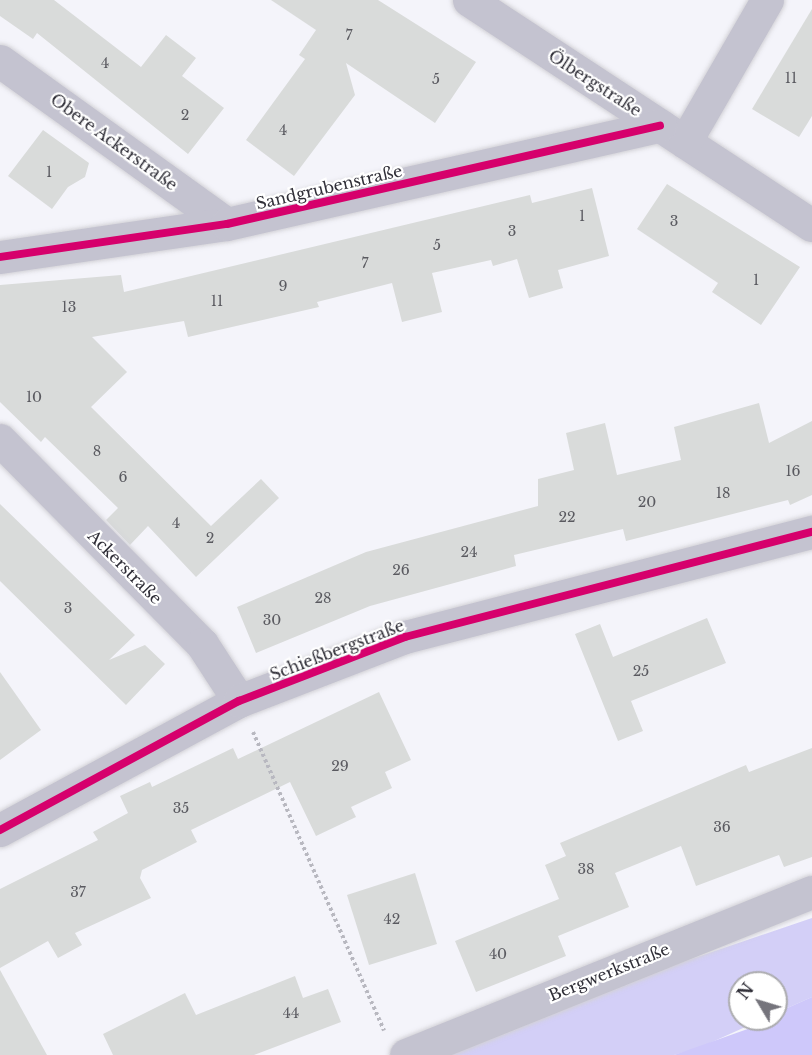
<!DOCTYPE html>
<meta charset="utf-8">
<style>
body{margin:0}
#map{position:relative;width:812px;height:1055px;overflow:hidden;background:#f4f4fa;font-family:"Libre Baskerville",serif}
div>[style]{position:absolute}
.forest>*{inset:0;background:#d3cff7}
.water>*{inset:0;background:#cec8fa}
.building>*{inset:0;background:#d9dbda}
.path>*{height:4px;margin-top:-2px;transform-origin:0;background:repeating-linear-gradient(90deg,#b8b8c0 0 3px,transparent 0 6px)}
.roads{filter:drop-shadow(0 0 2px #d2d1d6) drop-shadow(0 0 2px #d2d1d6)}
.minor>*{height:33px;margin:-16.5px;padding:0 16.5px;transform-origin:16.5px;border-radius:16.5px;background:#c4c3d0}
.cycleway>*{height:8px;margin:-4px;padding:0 4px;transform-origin:4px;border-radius:4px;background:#d6006c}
span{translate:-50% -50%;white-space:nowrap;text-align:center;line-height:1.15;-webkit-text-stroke:4.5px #fff;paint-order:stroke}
.number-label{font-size:14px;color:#5a5a60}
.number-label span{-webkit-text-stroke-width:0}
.street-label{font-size:16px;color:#302f38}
.north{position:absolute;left:728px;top:971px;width:60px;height:60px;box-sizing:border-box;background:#fff;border:2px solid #acacaf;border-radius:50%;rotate:308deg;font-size:16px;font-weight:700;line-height:24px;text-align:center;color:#302f38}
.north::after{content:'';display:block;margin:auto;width:21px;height:27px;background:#75747c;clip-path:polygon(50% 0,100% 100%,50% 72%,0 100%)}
</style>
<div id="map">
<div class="forest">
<div style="clip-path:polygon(812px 918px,812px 997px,776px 1013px,776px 983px,740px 983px,740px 1019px,763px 1019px,701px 1047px,674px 1055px,432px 1055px,609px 987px)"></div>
</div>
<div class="water">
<div style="clip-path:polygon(812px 997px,812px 1055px,674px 1055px,776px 1019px,776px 1013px)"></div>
</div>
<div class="building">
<div style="clip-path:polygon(0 0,54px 0,141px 67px,166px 35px,196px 58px,182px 76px,224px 108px,188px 154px,37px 33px,33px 39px,0 16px)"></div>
<div style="clip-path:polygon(271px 0,378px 0,476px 62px,435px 123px,346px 63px,355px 95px,294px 176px,246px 140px,305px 59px,299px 55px,316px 30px)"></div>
<div style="clip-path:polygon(812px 9px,812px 116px,799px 137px,752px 109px)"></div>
<div style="clip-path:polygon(43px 130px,89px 163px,85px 177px,68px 187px,52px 209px,8px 176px)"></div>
<div style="clip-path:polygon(667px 184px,800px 267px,761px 325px,712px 292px,718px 283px,637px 229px)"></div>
<div style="clip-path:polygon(592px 188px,609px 256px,558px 270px,563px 288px,529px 298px,517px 259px,493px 266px,491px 260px,432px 273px,442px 312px,402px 322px,392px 283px,317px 302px,319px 307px,188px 337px,184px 321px,92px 337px,127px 372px,91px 407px,211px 526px,261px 479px,279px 498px,196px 577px,148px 526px,130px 545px,106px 520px,118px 508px,45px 437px,41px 442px,0 402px,0 285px,121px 275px,124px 292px,530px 195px,532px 203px)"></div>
<div style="clip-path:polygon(759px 403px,769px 443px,812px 421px,812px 495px,790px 505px,788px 500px,626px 541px,623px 529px,514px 555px,516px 566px,370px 606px,256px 653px,237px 607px,366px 552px,538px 506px,538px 479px,574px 470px,566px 433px,605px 423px,617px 475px,681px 460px,674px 427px)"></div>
<div style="clip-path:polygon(0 504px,135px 635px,109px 660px,145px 645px,165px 664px,126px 705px,0 581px)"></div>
<div style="clip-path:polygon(707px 618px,726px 663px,631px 701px,643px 731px,618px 741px,575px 634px,600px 624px,613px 657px)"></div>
<div style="clip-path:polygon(0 672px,41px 730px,0 760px)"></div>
<div style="clip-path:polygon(379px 692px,411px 760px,385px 772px,392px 788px,351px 807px,356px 817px,316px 836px,290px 782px,191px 830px,197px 842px,142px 870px,140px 878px,151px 898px,75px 933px,82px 945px,58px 958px,48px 941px,0 968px,0 889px,98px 840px,93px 832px,128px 813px,120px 796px,150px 782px,152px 787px,233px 748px,238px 759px)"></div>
<div style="clip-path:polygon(812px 748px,812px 857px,784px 867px,779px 855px,696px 886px,681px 846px,615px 873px,629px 907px,558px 936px,566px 956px,476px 992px,455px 941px,559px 899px,545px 865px,566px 856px,560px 843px,746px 765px,749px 772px)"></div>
<div style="clip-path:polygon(415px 873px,437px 944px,369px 965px,347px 895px)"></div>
<div style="clip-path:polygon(0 970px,47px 1055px,0 1055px)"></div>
<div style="clip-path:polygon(295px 976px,303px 998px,328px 989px,341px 1022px,254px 1055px,113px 1055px,103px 1034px,185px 993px,196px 1015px)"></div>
</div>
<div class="path">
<div style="left:253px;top:732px;width:326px;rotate:66.3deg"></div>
</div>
<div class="roads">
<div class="minor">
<div style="left:469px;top:0;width:410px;rotate:33.3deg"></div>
<div style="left:0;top:61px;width:279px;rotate:35.7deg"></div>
<div style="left:685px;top:142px;width:164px;rotate:-60deg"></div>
<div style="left:0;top:257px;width:229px;rotate:-8.3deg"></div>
<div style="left:227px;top:224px;width:444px;rotate:-12.8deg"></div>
<div style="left:0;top:440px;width:287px;rotate:45.3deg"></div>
<div style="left:202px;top:644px;width:68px;rotate:57deg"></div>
<div style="left:0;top:830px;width:272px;rotate:-28.4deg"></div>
<div style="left:239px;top:701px;width:178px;rotate:-21.1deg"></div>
<div style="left:405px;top:637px;width:420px;rotate:-14.5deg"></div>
<div style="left:406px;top:1055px;width:437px;rotate:-21.9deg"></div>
</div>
</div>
<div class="cycleway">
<div style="left:0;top:257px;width:229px;rotate:-8.3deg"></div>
<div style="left:227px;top:224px;width:444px;rotate:-12.8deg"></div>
<div style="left:0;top:830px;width:272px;rotate:-28.4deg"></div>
<div style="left:239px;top:701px;width:178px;rotate:-21.1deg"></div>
<div style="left:405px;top:637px;width:420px;rotate:-14.5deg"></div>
</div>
<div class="number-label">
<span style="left:349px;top:35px">7</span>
<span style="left:105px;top:63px">4</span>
<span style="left:791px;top:78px">11</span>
<span style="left:436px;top:79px">5</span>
<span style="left:185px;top:115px">2</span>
<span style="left:283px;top:130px">4</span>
<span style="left:49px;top:172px">1</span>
<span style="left:582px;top:216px">1</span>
<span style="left:674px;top:221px">3</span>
<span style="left:512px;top:231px">3</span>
<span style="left:437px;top:245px">5</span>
<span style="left:365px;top:263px">7</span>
<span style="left:756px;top:280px">1</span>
<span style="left:283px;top:286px">9</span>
<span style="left:217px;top:301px">11</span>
<span style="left:69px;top:307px">13</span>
<span style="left:34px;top:397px">10</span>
<span style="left:97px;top:451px">8</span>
<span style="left:793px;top:471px">16</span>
<span style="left:123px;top:477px">6</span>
<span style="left:723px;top:493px">18</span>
<span style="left:647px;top:502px">20</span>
<span style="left:567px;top:517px">22</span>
<span style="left:176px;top:523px">4</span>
<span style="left:210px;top:538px">2</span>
<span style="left:469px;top:552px">24</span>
<span style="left:401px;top:570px">26</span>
<span style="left:323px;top:598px">28</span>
<span style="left:68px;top:608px">3</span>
<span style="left:272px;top:620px">30</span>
<span style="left:641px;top:671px">25</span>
<span style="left:340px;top:766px">29</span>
<span style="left:181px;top:808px">35</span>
<span style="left:722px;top:827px">36</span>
<span style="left:586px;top:869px">38</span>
<span style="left:78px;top:892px">37</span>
<span style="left:392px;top:919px">42</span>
<span style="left:498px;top:954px">40</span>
<span style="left:291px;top:1013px">44</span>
</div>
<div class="street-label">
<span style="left:595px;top:83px;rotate:33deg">Ölbergstraße</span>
<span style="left:114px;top:142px;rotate:36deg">Obere Ackerstraße</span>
<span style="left:329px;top:187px;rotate:-13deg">Sandgrubenstraße</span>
<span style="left:125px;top:567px;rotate:45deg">Ackerstraße</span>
<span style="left:337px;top:650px;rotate:-21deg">Schießbergstraße</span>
<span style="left:609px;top:972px;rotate:-22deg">Bergwerkstraße</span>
</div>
<div class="north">N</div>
</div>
